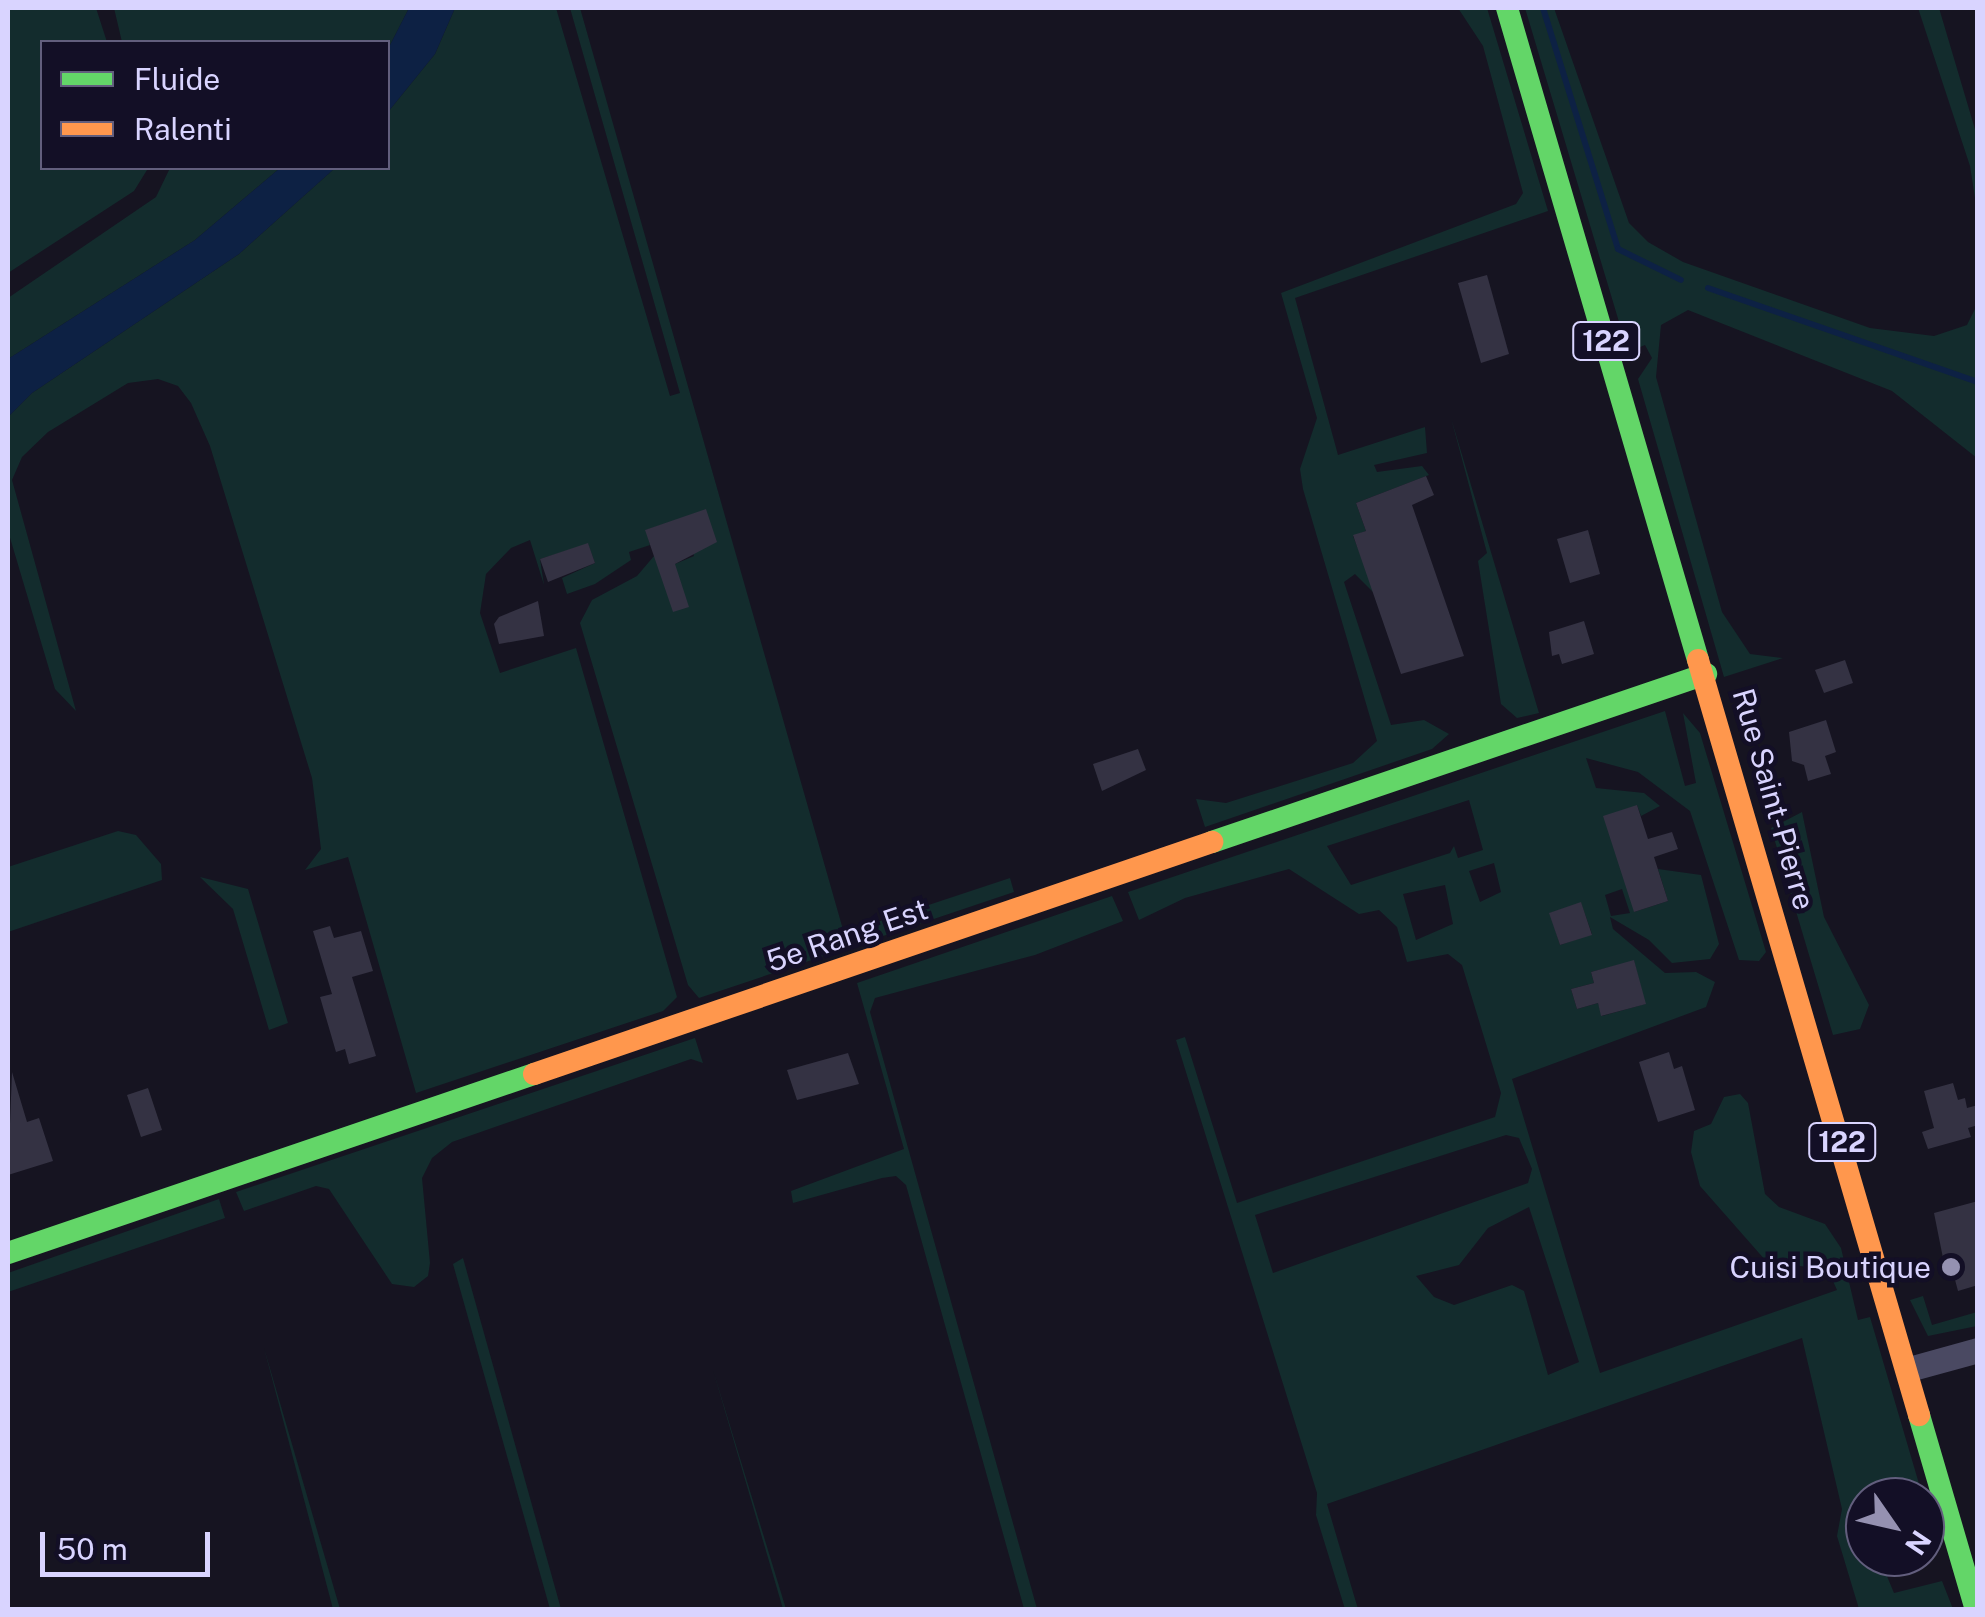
<!DOCTYPE html>
<style>
body{margin:0}
#map{position:relative;width:1985px;height:1617px;overflow:hidden;background:#161421;font-family:"Public Sans",sans-serif}
div>[style]{position:absolute}
.green>*{inset:0;background:#132c2d}
.water>*{inset:0;background:#0d2144}
.stream>*{height:6px;margin:-3px;padding:0 3px;transform-origin:3px;border-radius:3px;background:#0d2144}
.building>*{inset:0;background:#343243}
.street>*{height:25px;margin:-12.5px;padding:0 12.5px;transform-origin:12.5px;border-radius:12.5px;background:#4a4962}
.fast>*{height:22px;margin:-11px;padding:0 11px;transform-origin:11px;border-radius:11px;background:#63d668}
.slow>*{height:22px;margin:-11px;padding:0 11px;transform-origin:11px;border-radius:11px;background:#ff974d}
.dots>*{width:28px;height:28px;translate:-50% -50%;box-sizing:border-box;border:5px solid #130f26;border-radius:50%}
span{translate:-50% -50%;white-space:nowrap;text-align:center;line-height:1.15;-webkit-text-stroke:9px #130f26;paint-order:stroke}
.shield-label span{padding:2px 8px;background:#130f26;border:2px solid;border-radius:8px;-webkit-text-stroke-width:0}
.shield-label{font-size:28px;color:#d9d4ff;font-weight:700}
.street-label{font-size:30px;color:#d9d4ff}
.poi-label{font-size:30px;color:#d9d4ff}
.right{translate:-100% -50%;text-align:right}
.frame{position:absolute;inset:0;border:10px solid #d9d4ff;pointer-events:none}
.legend{position:absolute;left:40px;top:40px;width:350px;height:130px;box-sizing:border-box;background:#130f26;border:2px solid #625e7d;margin:0;padding:12px 18px;list-style:none;font-size:30px;color:#d9d4ff}
.legend li{display:flex;align-items:center;gap:20px;height:50px}
.legend b{width:50px;border:2px solid #625e7d}
.north{position:absolute;left:1845px;top:1477px;width:100px;height:100px;box-sizing:border-box;background:#130f26;border:2px solid #625e7d;border-radius:50%;rotate:124deg;font-size:28px;font-weight:700;line-height:40px;text-align:center;color:#d9d4ff}
.north::after{content:'';display:block;margin:auto;width:35px;height:45px;background:#9591b1;clip-path:polygon(50% 0,100% 100%,50% 72%,0 100%)}
.scale{position:absolute;left:40px;top:1532px;width:170px;height:45px;box-sizing:border-box;border:5px solid #d9d4ff;border-top:0;padding-left:12px;font-size:30px;line-height:35px;white-space:nowrap;color:#d9d4ff;-webkit-text-stroke:8px #130f26;paint-order:stroke}
</style>
<div id="map">
<div class="green">
<div style="clip-path:polygon(8px 8px,96px 8px,107px 42px,42px 42px,42px 168px,147px 170px,134px 191px,8px 273px)"></div>
<div style="clip-path:polygon(114px 8px,409px 8px,388px 49px,388px 42px,122px 42px)"></div>
<div style="clip-path:polygon(455px 8px,556px 8px,670px 396px,680px 393px,570px 8px,580px 8px,844px 933px,1010px 878px,1014px 892px,699px 998px,688px 985px,580px 623px,592px 600px,637px 576px,654px 556px,675px 564px,694px 556px,682px 518px,646px 530px,650px 545px,629px 552px,631px 560px,595px 584px,567px 594px,562px 578px,595px 563px,588px 544px,540px 559px,544px 585px,530px 540px,511px 548px,486px 574px,480px 613px,500px 673px,576px 648px,677px 997px,663px 1011px,416px 1093px,348px 857px,305px 870px,321px 849px,312px 778px,210px 446px,191px 403px,178px 386px,158px 379px,128px 383px,48px 432px,22px 457px,12px 480px,76px 711px,55px 689px,8px 531px,8px 417px,32px 393px,239px 254px,335px 168px,388px 168px,388px 112px,435px 54px)"></div>
<div style="clip-path:polygon(1458px 8px,1487px 8px,1548px 211px,1295px 298px,1338px 455px,1425px 427px,1427px 453px,1374px 465px,1377px 472px,1422px 466px,1429px 475px,1356px 503px,1366px 531px,1353px 536px,1377px 596px,1355px 574px,1344px 582px,1391px 725px,1424px 720px,1449px 734px,1432px 749px,1205px 827px,1196px 799px,1226px 803px,1353px 763px,1377px 741px,1303px 489px,1300px 469px,1317px 418px,1281px 293px,1516px 204px,1523px 193px,1483px 46px)"></div>
<div style="clip-path:polygon(1525px 8px,1554px 8px,1629px 223px,1648px 242px,1683px 262px,1870px 328px,1934px 336px,1967px 325px,1977px 305px,1977px 458px,1892px 391px,1688px 310px,1661px 325px,1656px 377px,1722px 612px,1750px 654px,1783px 658px,1724px 677px,1638px 379px,1652px 358px,1645px 345px,1628px 352px)"></div>
<div style="clip-path:polygon(1918px 8px,1939px 8px,1977px 136px,1977px 211px,1970px 166px)"></div>
<div style="clip-path:polygon(170px 168px,280px 168px,195px 240px,8px 359px,8px 298px,156px 197px)"></div>
<div style="clip-path:polygon(1451px 418px,1539px 713px,1517px 718px,1501px 704px,1478px 561px,1487px 553px)"></div>
<div style="clip-path:polygon(evenodd,1665px 711px,1685px 786px,1696px 783px,1683px 713px,1700px 733px,1766px 952px,1759px 961px,1739px 960px,1690px 811px,1638px 772px,1586px 758px,1596px 788px,1644px 793px,1660px 806px,1641px 816px,1637px 805px,1634px 912px,1668px 901px,1658px 869px,1701px 875px,1719px 944px,1710px 959px,1672px 963px,1649px 940px,1610px 917px,1613px 929px,1665px 973px,1696px 972px,1715px 982px,1706px 1007px,1512px 1079px,1600px 1373px,1837px 1290px,1828px 1270px,1766px 1261px,1700px 1186px,1691px 1152px,1694px 1131px,1711px 1124px,1724px 1097px,1740px 1094px,1748px 1103px,1765px 1194px,1779px 1207px,1825px 1224px,1841px 1248px,1858px 1320px,1870px 1317px,1922px 1494px,1865px 1497px,1865px 1557px,1879px 1557px,1894px 1593px,1942px 1581px,1953px 1609px,1859px 1609px,1837px 1536px,1842px 1509px,1802px 1338px,1327px 1504px,1358px 1609px,1345px 1609px,1316px 1515px,1317px 1493px,1176px 1040px,1185px 1037px,1237px 1203px,1495px 1117px,1501px 1093px,1462px 965px,1448px 954px,1407px 962px,1397px 927px,1379px 910px,1359px 914px,1289px 869px,1185px 898px,1139px 920px,1128px 892px,1665px 711px,1469px 800px,1483px 850px,1458px 858px,1454px 846px,1450px 853px,1351px 885px,1327px 846px,1469px 800px,1665px 711px,1494px 863px,1501px 892px,1480px 902px,1469px 871px,1494px 863px,1665px 711px,1445px 885px,1453px 924px,1416px 940px,1403px 894px,1445px 885px,1665px 711px,1622px 889px,1630px 913px,1611px 916px,1605px 895px,1622px 889px,1665px 711px,1581px 903px,1592px 934px,1560px 945px,1550px 913px,1581px 903px,1665px 711px,1634px 961px,1645px 1004px,1602px 1016px,1598px 1003px,1577px 1009px,1571px 989px,1594px 983px,1591px 972px,1634px 961px,1665px 711px,1506px 1135px,1519px 1138px,1532px 1169px,1528px 1183px,1273px 1273px,1255px 1215px,1506px 1135px,1665px 711px,1529px 1207px,1579px 1362px,1548px 1375px,1524px 1291px,1512px 1285px,1454px 1305px,1434px 1297px,1416px 1276px,1459px 1265px,1488px 1228px,1529px 1207px)"></div>
<div style="clip-path:polygon(1802px 812px,1824px 917px,1869px 1005px,1860px 1029px,1833px 1035px,1771px 828px)"></div>
<div style="clip-path:polygon(118px 831px,136px 835px,161px 864px,162px 880px,8px 932px,8px 867px)"></div>
<div style="clip-path:polygon(200px 877px,248px 889px,288px 1023px,269px 1030px,233px 909px)"></div>
<div style="clip-path:polygon(1112px 896px,1123px 921px,1035px 955px,875px 998px,870px 1012px,1037px 1609px,1024px 1609px,906px 1185px,896px 1176px,882px 1178px,793px 1203px,791px 1191px,904px 1149px,857px 983px)"></div>
<div style="clip-path:polygon(695px 1038px,703px 1063px,691px 1059px,452px 1142px,432px 1158px,422px 1178px,430px 1263px,428px 1276px,414px 1287px,392px 1284px,329px 1189px,316px 1186px,244px 1211px,236px 1192px)"></div>
<div style="clip-path:polygon(219px 1199px,225px 1218px,8px 1292px,8px 1273px)"></div>
<div style="clip-path:polygon(463px 1258px,561px 1609px,550px 1609px,453px 1264px)"></div>
<div style="clip-path:polygon(1923px 1296px,1932px 1325px,1977px 1312px,1977px 1326px,1928px 1336px,1910px 1300px)"></div>
<div style="clip-path:polygon(264px 1348px,340px 1609px,333px 1609px)"></div>
<div style="clip-path:polygon(713px 1370px,786px 1609px,783px 1609px)"></div>
</div>
<div class="water">
<div style="clip-path:polygon(409px 8px,455px 8px,435px 54px,388px 112px,388px 49px)"></div>
<div style="clip-path:polygon(280px 168px,335px 168px,239px 254px,32px 393px,8px 417px,8px 359px,195px 240px)"></div>
</div>
<div class="stream">
<div style="left:1543px;top:8px;width:252px;rotate:72.7deg"></div>
<div style="left:1618px;top:249px;width:70px;rotate:26.2deg"></div>
<div style="left:1708px;top:288px;width:286px;rotate:19.2deg"></div>
</div>
<div class="building">
<div style="clip-path:polygon(1487px 275px,1509px 354px,1481px 363px,1458px 283px)"></div>
<div style="clip-path:polygon(1426px 476px,1434px 495px,1412px 505px,1464px 656px,1401px 674px,1353px 535px,1366px 531px,1356px 503px)"></div>
<div style="clip-path:polygon(706px 509px,717px 542px,675px 564px,689px 607px,673px 612px,645px 530px)"></div>
<div style="clip-path:polygon(1588px 530px,1600px 574px,1570px 583px,1557px 539px)"></div>
<div style="clip-path:polygon(588px 543px,595px 563px,548px 582px,540px 559px)"></div>
<div style="clip-path:polygon(538px 601px,544px 636px,499px 644px,494px 624px,499px 617px)"></div>
<div style="clip-path:polygon(1584px 621px,1594px 654px,1562px 664px,1559px 654px,1552px 656px,1549px 632px)"></div>
<div style="clip-path:polygon(1845px 660px,1853px 683px,1824px 693px,1815px 670px)"></div>
<div style="clip-path:polygon(1826px 720px,1836px 752px,1825px 756px,1831px 774px,1808px 781px,1804px 765px,1792px 761px,1789px 732px)"></div>
<div style="clip-path:polygon(1138px 749px,1146px 770px,1102px 791px,1093px 764px)"></div>
<div style="clip-path:polygon(1637px 805px,1648px 839px,1672px 832px,1678px 849px,1654px 857px,1668px 901px,1634px 912px,1603px 816px)"></div>
<div style="clip-path:polygon(1581px 902px,1592px 935px,1560px 945px,1549px 913px)"></div>
<div style="clip-path:polygon(330px 926px,334px 938px,361px 931px,373px 971px,352px 977px,376px 1056px,349px 1064px,345px 1049px,336px 1052px,320px 997px,332px 994px,313px 931px)"></div>
<div style="clip-path:polygon(1634px 960px,1646px 1004px,1601px 1016px,1598px 1003px,1577px 1009px,1571px 989px,1594px 983px,1591px 972px)"></div>
<div style="clip-path:polygon(1669px 1052px,1674px 1069px,1682px 1066px,1695px 1110px,1658px 1122px,1639px 1062px)"></div>
<div style="clip-path:polygon(848px 1053px,859px 1084px,797px 1100px,787px 1070px)"></div>
<div style="clip-path:polygon(12px 1072px,27px 1122px,39px 1118px,53px 1161px,8px 1175px)"></div>
<div style="clip-path:polygon(1953px 1083px,1958px 1100px,1965px 1098px,1967px 1108px,1978px 1105px,1978px 1125px,1968px 1128px,1971px 1137px,1928px 1149px,1922px 1132px,1934px 1128px,1924px 1091px)"></div>
<div style="clip-path:polygon(148px 1088px,162px 1130px,141px 1137px,127px 1095px)"></div>
<div style="clip-path:polygon(1978px 1201px,1978px 1285px,1958px 1291px,1954px 1276px,1947px 1278px,1934px 1213px)"></div>
</div>
<div class="street">
<div style="left:1909px;top:1369px;width:72px;rotate:-15.4deg"></div>
</div>
<div class="fast">
<div style="left:1507px;top:8px;width:679px;rotate:73.67deg"></div>
<div style="left:1212px;top:842px;width:522px;rotate:-18.78deg"></div>
<div style="left:8px;top:1253px;width:556px;rotate:-18.79deg"></div>
<div style="left:1919px;top:1415px;width:203px;rotate:73.7deg"></div>
</div>
<div class="slow">
<div style="left:1698px;top:660px;width:787px;rotate:73.68deg"></div>
<div style="left:534px;top:1074px;width:717px;rotate:-18.89deg"></div>
</div>
<div class="dots">
<div style="left:1951px;top:1267px;background:#9591b1"></div>
</div>
<div class="shield-label">
<span style="left:1606px;top:341px">122</span>
<span style="left:1842px;top:1142px">122</span>
</div>
<div class="street-label">
<span style="left:1774px;top:799px;rotate:74deg">Rue Saint-Pierre</span>
<span style="left:847px;top:935px;rotate:-19deg">5e Rang Est</span>
</div>
<div class="poi-label">
<span class="right" style="left:1931px;top:1267px">Cuisi Boutique</span>
</div>
<div class="frame"></div>
<ul class="legend">
<li><b style="height:12px;background:#63d668"></b>Fluide</li>
<li><b style="height:12px;background:#ff974d"></b>Ralenti</li>
</ul>
<div class="north">N</div>
<div class="scale">50 m</div>
</div>
